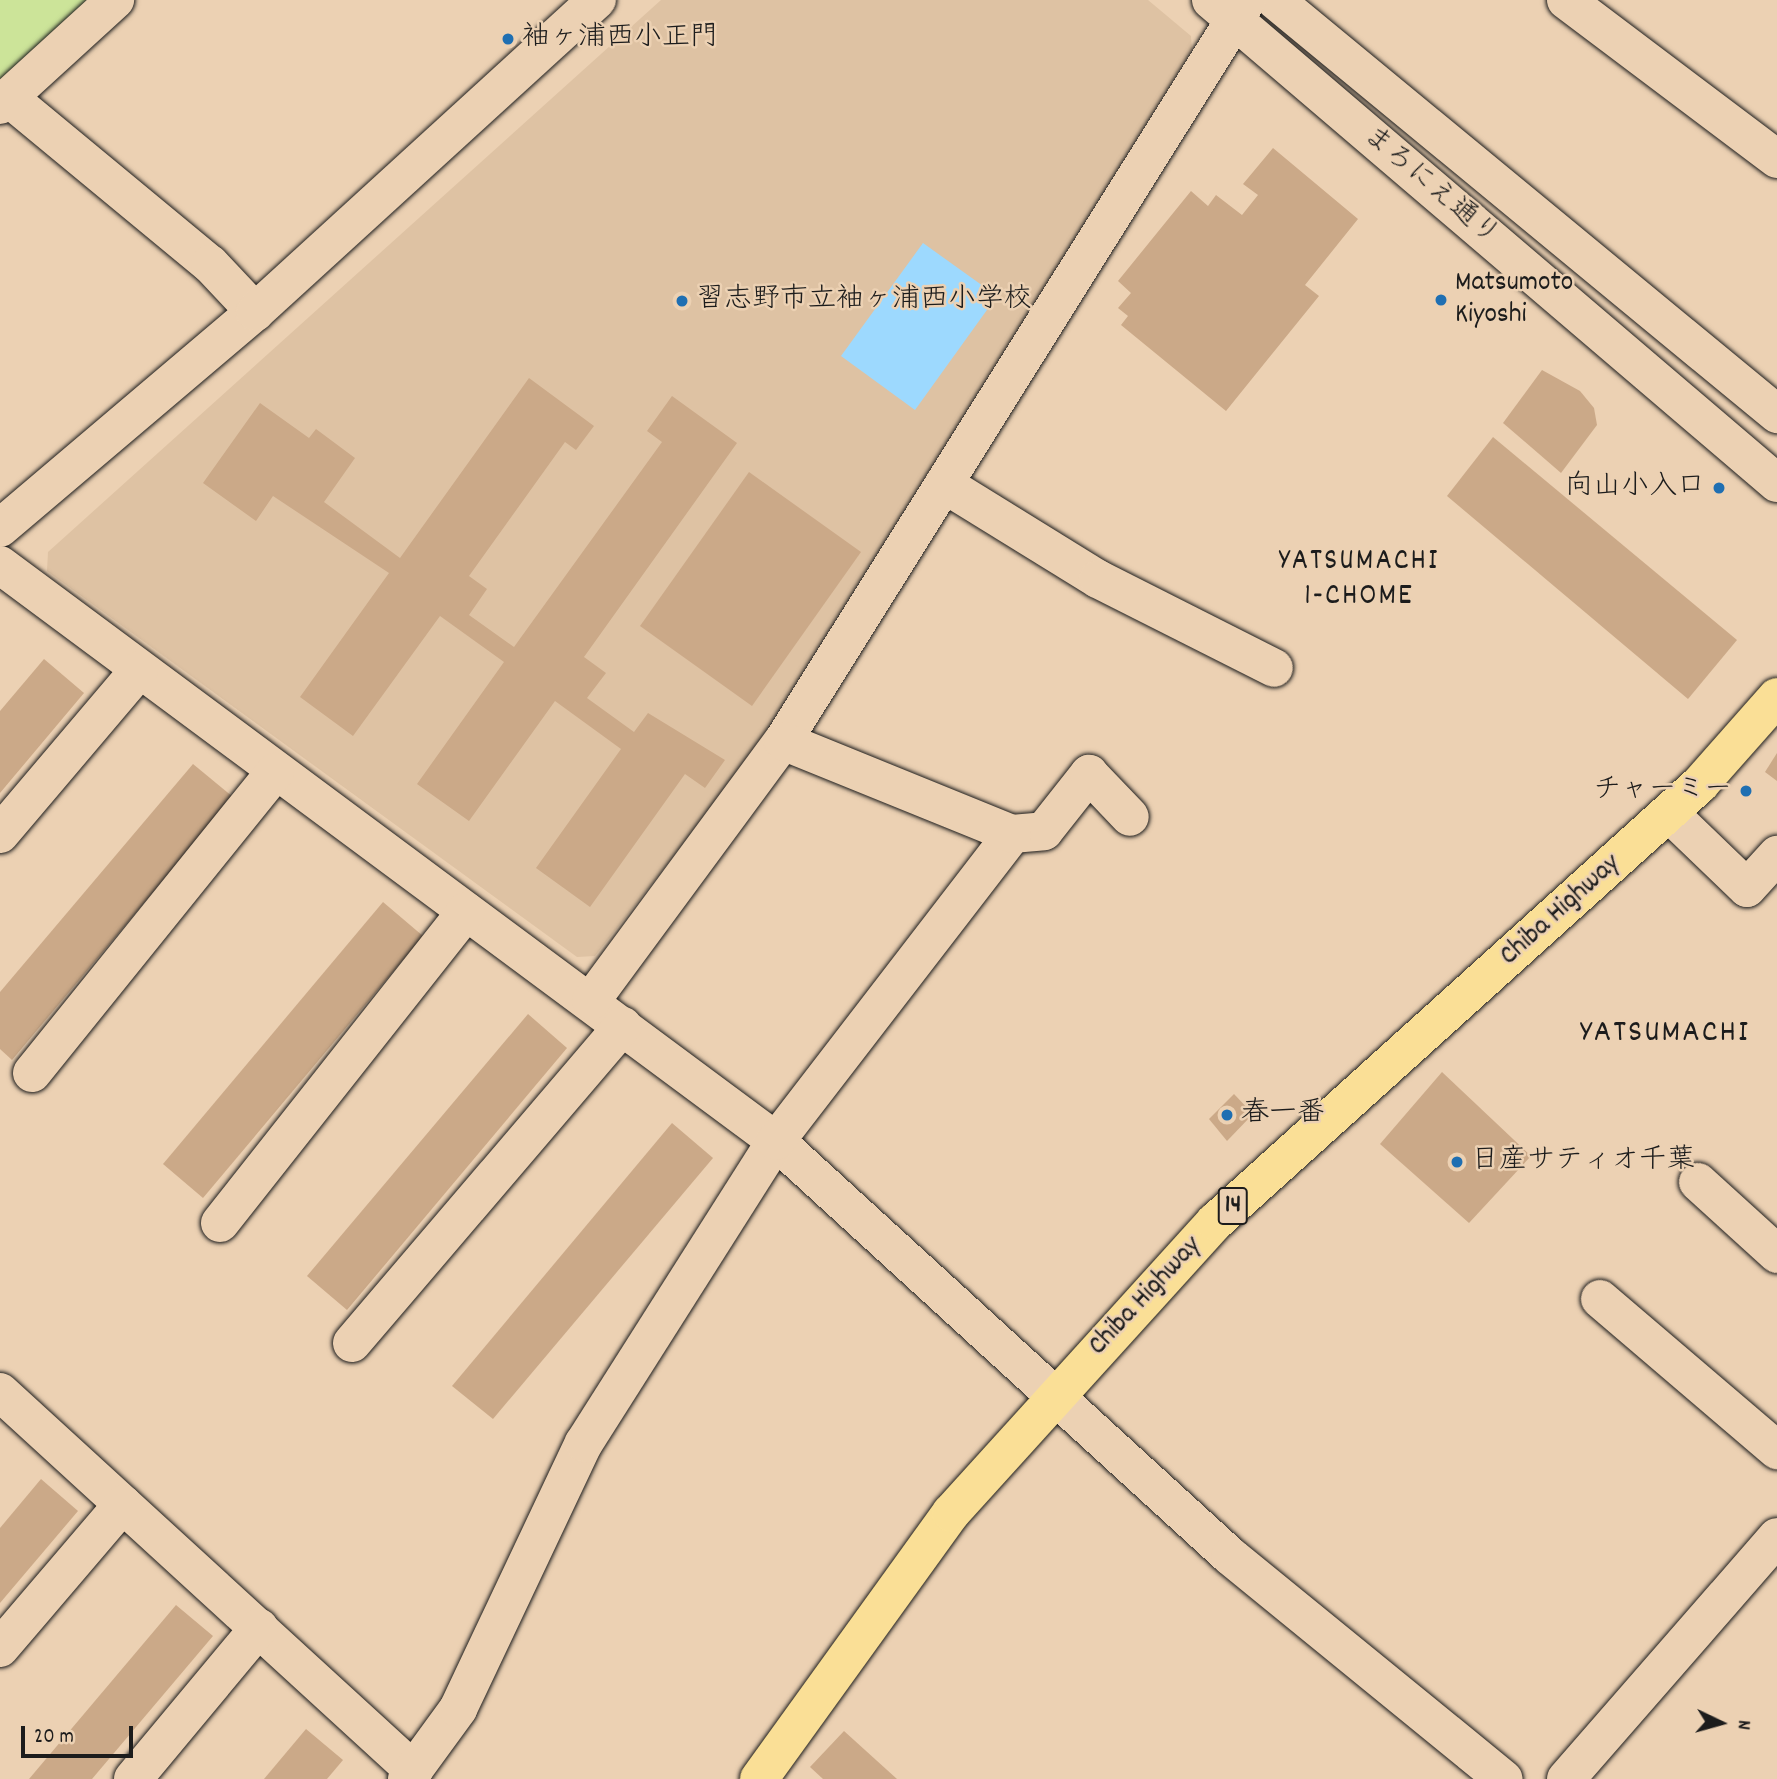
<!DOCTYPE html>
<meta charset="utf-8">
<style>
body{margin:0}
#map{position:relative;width:1777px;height:1779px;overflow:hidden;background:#ecd1b3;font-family:Dekko,"Klee One",sans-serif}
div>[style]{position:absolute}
.built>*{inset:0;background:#dec2a3}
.green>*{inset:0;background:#cce499}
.water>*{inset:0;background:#9dd9fe}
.building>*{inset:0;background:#cba988}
.roads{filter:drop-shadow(0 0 2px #1c1c1c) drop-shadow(0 0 2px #1c1c1c)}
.minor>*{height:38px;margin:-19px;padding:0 19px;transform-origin:19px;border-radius:19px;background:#ecd1b3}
.highway>*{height:38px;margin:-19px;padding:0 19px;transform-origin:19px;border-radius:19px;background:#fadf96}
.dots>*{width:19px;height:19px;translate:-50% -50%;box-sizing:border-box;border:4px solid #ecd1b3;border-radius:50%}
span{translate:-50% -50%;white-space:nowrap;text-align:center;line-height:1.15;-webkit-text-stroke:5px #ecd1b3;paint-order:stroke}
.shield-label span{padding:2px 5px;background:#ecd1b3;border:2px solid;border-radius:5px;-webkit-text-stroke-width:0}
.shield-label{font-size:26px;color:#1c1c1c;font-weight:700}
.poi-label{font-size:28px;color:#1c1c1c}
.left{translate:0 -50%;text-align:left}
.right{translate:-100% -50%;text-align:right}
.street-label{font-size:28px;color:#1c1c1c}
.neighbourhood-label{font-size:30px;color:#1c1c1c;letter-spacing:2px}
.quarter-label{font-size:32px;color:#1c1c1c;letter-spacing:2px}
.north{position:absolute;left:1686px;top:1688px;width:70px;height:70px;-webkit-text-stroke:5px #ecd1b3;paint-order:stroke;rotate:95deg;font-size:19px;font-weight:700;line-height:28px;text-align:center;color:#1c1c1c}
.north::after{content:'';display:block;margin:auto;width:24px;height:32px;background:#1c1c1c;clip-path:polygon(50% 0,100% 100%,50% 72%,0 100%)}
.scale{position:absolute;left:21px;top:1726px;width:112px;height:32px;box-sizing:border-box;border:4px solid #1c1c1c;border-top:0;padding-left:9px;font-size:21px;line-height:24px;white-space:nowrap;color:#1c1c1c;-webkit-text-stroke:5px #ecd1b3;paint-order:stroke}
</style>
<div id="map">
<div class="built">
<div style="clip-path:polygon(661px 0,1148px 0,1191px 36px,1192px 50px,771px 732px,595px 956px,577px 957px,47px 571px,48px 552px)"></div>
</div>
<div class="green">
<div style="clip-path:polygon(0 0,92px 0,0 84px)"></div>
</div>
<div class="water">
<div style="clip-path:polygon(923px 243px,997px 296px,915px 410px,841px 356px)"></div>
</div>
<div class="building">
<div style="clip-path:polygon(1273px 148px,1358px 219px,1305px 285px,1319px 296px,1226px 411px,1121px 325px,1128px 316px,1118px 308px,1131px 293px,1118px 281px,1191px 191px,1208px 206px,1216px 195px,1242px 215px,1258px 195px,1243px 184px)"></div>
<div style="clip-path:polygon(1542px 370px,1580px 391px,1594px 408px,1597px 425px,1561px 473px,1503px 423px)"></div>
<div style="clip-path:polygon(529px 378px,594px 426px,576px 450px,565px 442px,469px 576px,487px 589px,469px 615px,514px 647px,662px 442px,647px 431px,672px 396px,737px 443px,584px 657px,606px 673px,587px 698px,634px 732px,648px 713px,725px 760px,705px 788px,685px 774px,590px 907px,536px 868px,621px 749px,555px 701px,469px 821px,417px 784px,504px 662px,440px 616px,353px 736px,300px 697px,389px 573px,273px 496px,256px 521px,203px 483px,260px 403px,309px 438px,316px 429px,355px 458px,324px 502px,400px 558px)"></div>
<div style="clip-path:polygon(1493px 437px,1737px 640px,1688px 699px,1447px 496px)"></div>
<div style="clip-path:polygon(749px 472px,861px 552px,752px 706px,640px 626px)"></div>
<div style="clip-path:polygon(44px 659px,84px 693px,0 793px,0 711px)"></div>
<div style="clip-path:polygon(1777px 753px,1777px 781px,1765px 772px)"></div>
<div style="clip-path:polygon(193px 764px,233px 797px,12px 1060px,0 1049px,0 992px)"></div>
<div style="clip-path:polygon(383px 902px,423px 936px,203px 1198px,163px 1164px)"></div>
<div style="clip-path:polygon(528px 1014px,567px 1048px,347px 1310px,307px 1276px)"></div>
<div style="clip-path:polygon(1442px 1072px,1531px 1156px,1469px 1223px,1380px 1144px)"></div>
<div style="clip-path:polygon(1234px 1094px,1253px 1114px,1227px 1141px,1209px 1119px)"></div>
<div style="clip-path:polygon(672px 1123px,713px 1158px,493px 1419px,452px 1386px)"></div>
<div style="clip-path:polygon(41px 1479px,78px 1511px,0 1603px,0 1528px)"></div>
<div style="clip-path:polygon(176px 1605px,213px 1636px,92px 1779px,29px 1779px)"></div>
<div style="clip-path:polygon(306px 1729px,343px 1760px,327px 1779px,264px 1779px)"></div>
<div style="clip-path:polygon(844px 1731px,897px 1779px,823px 1779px,810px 1767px)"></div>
</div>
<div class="roads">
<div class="minor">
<div style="left:1211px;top:0;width:744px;rotate:40.48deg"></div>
<div style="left:1275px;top:0;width:651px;rotate:39.51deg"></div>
<div style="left:1566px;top:0;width:264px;rotate:37deg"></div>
<div style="left:9px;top:98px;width:261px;rotate:39.6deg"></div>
<div style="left:210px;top:264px;width:66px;rotate:46.8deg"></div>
<div style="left:0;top:105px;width:156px;rotate:-42.4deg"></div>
<div style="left:944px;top:484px;width:181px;rotate:31.7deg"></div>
<div style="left:1098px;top:579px;width:197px;rotate:26.8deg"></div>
<div style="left:0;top:528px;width:334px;rotate:-40.3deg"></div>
<div style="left:255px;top:312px;width:463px;rotate:-42.4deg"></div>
<div style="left:0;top:565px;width:966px;rotate:36.59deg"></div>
<div style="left:776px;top:1141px;width:615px;rotate:42.43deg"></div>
<div style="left:1230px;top:1556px;width:353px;rotate:39.2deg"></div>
<div style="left:1669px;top:813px;width:108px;rotate:43.9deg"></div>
<div style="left:1747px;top:888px;width:45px;rotate:-47.7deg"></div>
<div style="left:0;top:834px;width:215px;rotate:-49.7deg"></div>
<div style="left:1012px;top:834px;width:32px;rotate:-5deg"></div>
<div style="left:1044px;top:831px;width:73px;rotate:-51.7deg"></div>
<div style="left:1089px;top:774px;width:59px;rotate:46.4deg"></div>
<div style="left:591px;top:1001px;width:323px;rotate:-53.6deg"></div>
<div style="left:783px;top:741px;width:874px;rotate:-57.95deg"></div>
<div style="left:32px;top:1073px;width:387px;rotate:-51.1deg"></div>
<div style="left:1698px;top:1182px;width:107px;rotate:42.3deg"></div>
<div style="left:220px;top:1223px;width:397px;rotate:-51.7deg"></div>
<div style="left:1600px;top:1299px;width:233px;rotate:40.5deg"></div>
<div style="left:352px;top:1343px;width:417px;rotate:-49.5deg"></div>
<div style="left:0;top:1392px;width:561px;rotate:42.47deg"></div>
<div style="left:0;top:1648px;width:189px;rotate:-49.5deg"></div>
<div style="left:133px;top:1779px;width:197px;rotate:-50.2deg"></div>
<div style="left:407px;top:1779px;width:87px;rotate:-53.9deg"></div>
<div style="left:458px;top:1709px;width:294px;rotate:-64.7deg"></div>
<div style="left:584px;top:1443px;width:358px;rotate:-57.6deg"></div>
<div style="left:776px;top:1141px;width:387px;rotate:-52.4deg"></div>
<div style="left:1012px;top:834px;width:247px;rotate:-157.9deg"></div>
<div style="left:1566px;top:1779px;width:321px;rotate:-48.9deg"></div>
</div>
<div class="highway">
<div style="left:759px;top:1779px;width:328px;rotate:-54.2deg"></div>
<div style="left:951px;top:1513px;width:393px;rotate:-47.8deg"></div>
<div style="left:1215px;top:1222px;width:654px;rotate:-42.08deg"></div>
<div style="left:1700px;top:784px;width:116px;rotate:-48.5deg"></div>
</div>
</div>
<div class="dots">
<div style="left:508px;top:39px;background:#1f6fb2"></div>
<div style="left:1441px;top:300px;background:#1f6fb2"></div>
<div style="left:682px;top:301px;background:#1f6fb2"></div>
<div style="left:1719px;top:488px;background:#1f6fb2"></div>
<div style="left:1746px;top:791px;background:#1f6fb2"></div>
<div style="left:1227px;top:1115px;background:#1f6fb2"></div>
<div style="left:1457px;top:1162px;background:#1f6fb2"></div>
</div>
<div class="shield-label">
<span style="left:1233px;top:1206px">14</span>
</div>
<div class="poi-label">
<span class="left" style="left:522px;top:39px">袖ヶ浦西小正門</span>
<span class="left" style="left:1455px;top:300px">Matsumoto<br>Kiyoshi</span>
<span class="left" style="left:696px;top:301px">習志野市立袖ヶ浦西小学校</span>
<span class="right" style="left:1705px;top:488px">向山小入口</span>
<span class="right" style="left:1732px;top:791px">チャーミー</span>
<span class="left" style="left:1241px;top:1115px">春一番</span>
<span class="left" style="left:1471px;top:1162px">日産サティオ千葉</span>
</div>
<div class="street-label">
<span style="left:1430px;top:187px;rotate:40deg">まろにえ通り</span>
<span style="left:1561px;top:911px;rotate:-42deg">Chiba Highway</span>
<span style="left:1146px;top:1297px;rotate:-47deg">Chiba Highway</span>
</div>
<div class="neighbourhood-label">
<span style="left:1359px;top:580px">YATSUMACHI<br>1-CHOME</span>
</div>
<div class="quarter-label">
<span style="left:1665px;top:1034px">YATSUMACHI</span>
</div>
<div class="north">N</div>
<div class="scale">20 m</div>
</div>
